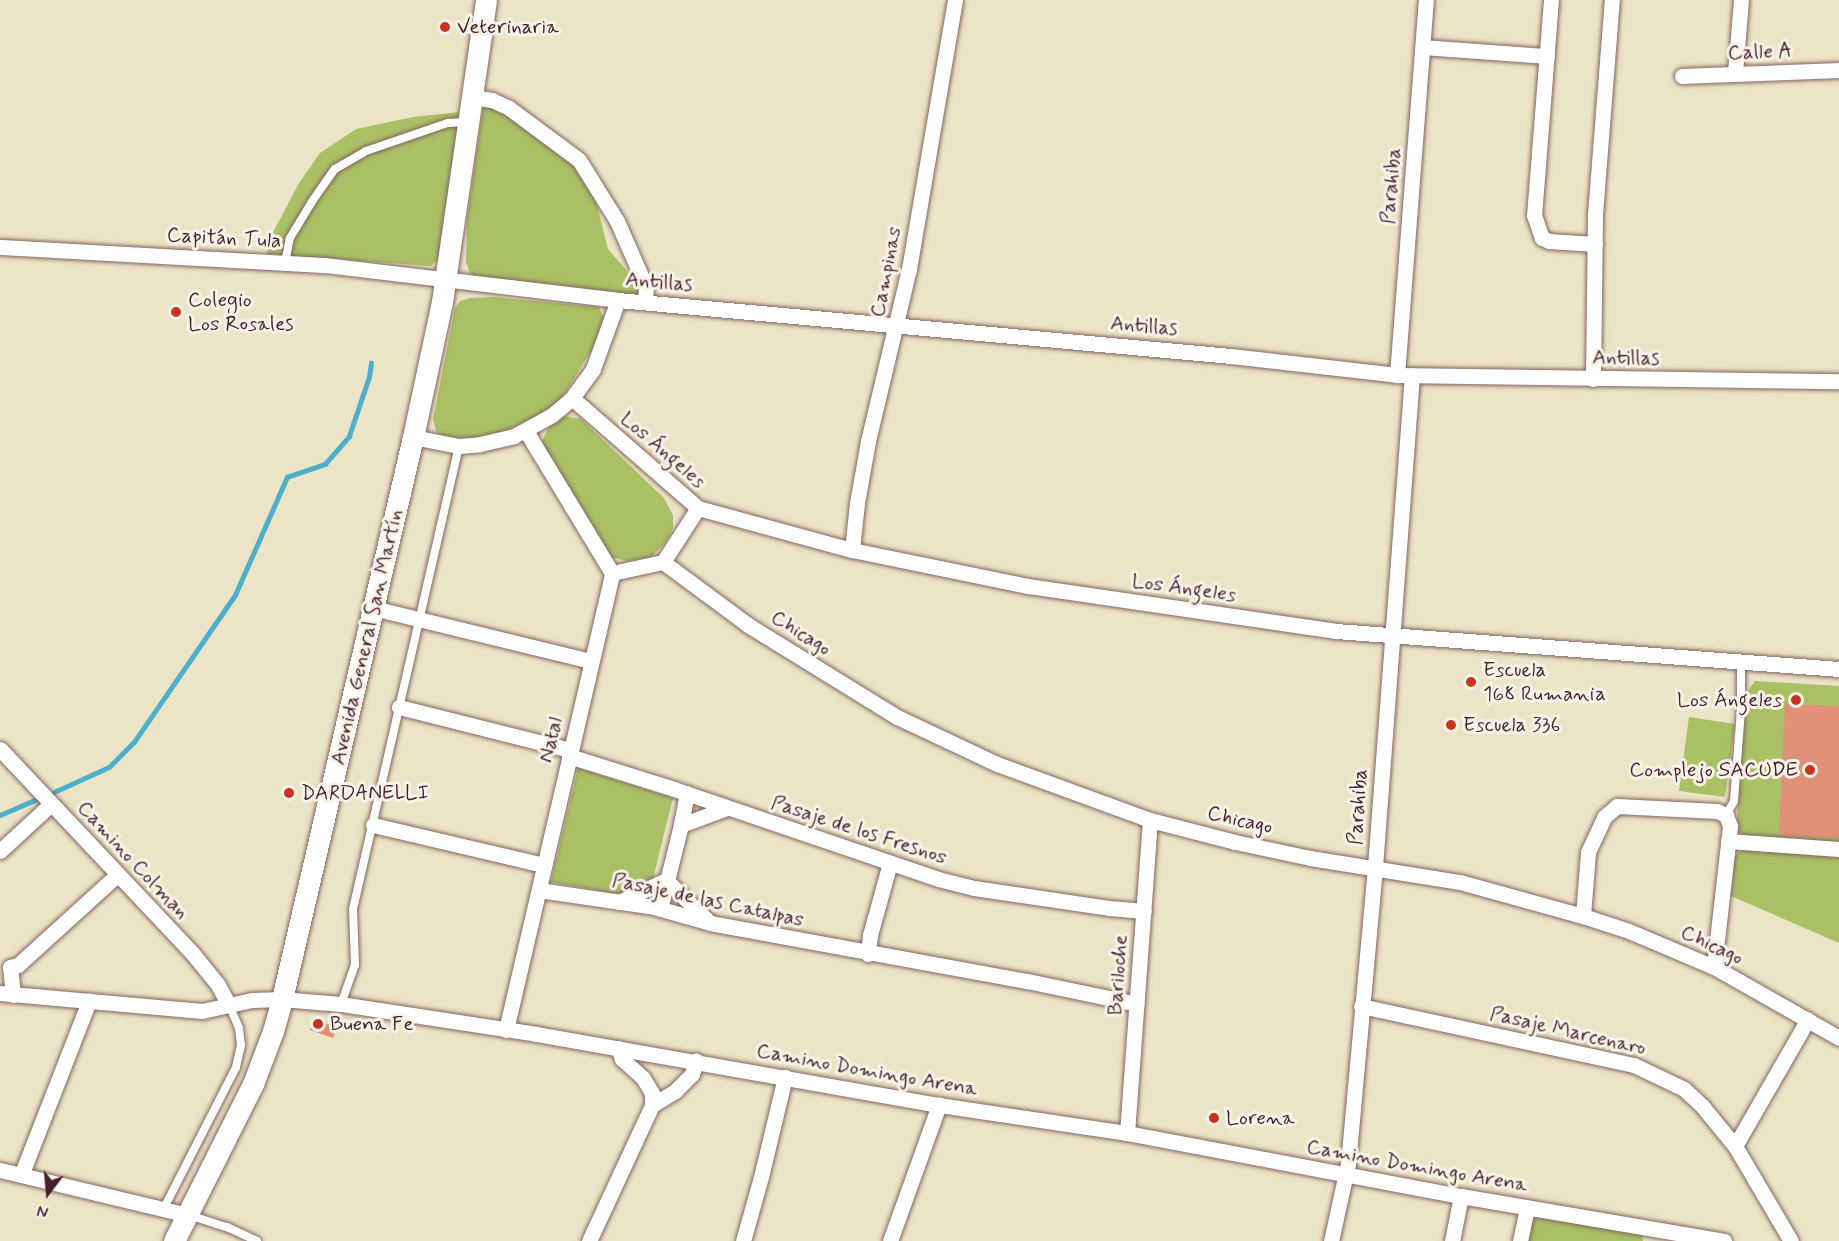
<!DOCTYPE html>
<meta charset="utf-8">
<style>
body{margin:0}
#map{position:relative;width:1839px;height:1241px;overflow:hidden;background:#ece4c6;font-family:Mynerve,sans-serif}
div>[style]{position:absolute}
.green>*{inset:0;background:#aac065}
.stream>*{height:4.5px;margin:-2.25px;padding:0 2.25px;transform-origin:2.25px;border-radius:2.25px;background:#4dafcc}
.building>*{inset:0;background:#e09177}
.roads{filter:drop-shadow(0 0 2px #836461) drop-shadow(0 0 2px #836461)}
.service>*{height:8px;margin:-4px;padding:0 4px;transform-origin:4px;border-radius:4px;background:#fff}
.minor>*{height:15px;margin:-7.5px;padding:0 7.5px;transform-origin:7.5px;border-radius:7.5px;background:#fff}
.secondary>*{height:21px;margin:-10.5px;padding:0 10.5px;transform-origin:10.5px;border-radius:10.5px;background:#fff}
.dots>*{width:16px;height:16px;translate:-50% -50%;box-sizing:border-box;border:3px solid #f7f3e8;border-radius:50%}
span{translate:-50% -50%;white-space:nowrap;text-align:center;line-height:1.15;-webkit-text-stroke:6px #f7f3e8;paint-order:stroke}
.poi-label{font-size:21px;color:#4a1f2b}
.left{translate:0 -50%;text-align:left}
.right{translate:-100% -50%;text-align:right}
.street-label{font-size:21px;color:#4a1f2b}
.north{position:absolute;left:18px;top:1163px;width:60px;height:60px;-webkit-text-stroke:4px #f7f3e8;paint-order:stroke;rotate:196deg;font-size:16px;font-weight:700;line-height:24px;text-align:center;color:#4a1f2b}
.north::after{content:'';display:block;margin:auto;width:21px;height:27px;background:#4a1f2b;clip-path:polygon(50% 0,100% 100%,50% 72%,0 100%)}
</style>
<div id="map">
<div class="green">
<div style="clip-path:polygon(495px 105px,580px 167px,596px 201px,608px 249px,635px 280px,639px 287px,638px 293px,633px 296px,476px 277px,470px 273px,466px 262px,467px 220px,483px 108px)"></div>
<div style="clip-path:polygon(460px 112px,439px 258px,431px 266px,267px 254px,269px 240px,299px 183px,320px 153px,356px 129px,413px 117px)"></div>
<div style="clip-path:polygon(493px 297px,599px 307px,604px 319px,597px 341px,564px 395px,548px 411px,505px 431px,469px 439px,443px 436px,436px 431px,433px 419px,455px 308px,460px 301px,470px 298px)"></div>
<div style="clip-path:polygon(565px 416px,581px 419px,664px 498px,673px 515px,673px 528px,666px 542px,651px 557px,627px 561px,610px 557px,541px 444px,550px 424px)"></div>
<div style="clip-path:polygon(1755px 681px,1839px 686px,1839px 844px,1746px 836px,1737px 830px,1739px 775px,1747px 692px)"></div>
<div style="clip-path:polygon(1689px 717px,1735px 724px,1725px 797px,1679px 791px)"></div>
<div style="clip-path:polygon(578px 768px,673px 798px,648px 899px,551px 882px)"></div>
<div style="clip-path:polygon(1744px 849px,1839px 856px,1839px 943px,1731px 896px,1735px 856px)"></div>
<div style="clip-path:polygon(1540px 1215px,1642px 1235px,1643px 1241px,1526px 1241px,1530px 1221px)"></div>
</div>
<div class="stream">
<div style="left:54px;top:792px;width:60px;rotate:-24.4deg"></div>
<div style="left:109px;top:767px;width:35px;rotate:-45deg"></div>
<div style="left:134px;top:742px;width:178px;rotate:-55.5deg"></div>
<div style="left:235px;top:595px;width:129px;rotate:-66.2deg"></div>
<div style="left:287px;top:477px;width:40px;rotate:-18.9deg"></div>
<div style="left:325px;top:464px;width:37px;rotate:-49deg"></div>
<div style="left:349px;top:436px;width:62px;rotate:-71.3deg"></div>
<div style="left:369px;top:377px;width:14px;rotate:-82deg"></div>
<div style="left:0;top:815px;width:40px;rotate:-23.4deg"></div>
</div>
<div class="building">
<div style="clip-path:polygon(1785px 704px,1839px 706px,1839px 838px,1779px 835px)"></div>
<div style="clip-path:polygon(314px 1019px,337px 1027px,333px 1038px,310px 1030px)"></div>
</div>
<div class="roads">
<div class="service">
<div style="left:285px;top:263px;width:25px;rotate:-79deg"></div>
<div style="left:290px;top:238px;width:44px;rotate:-58.8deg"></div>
<div style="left:313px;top:200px;width:38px;rotate:-55deg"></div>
<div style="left:335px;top:169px;width:36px;rotate:-30deg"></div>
<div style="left:366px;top:151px;width:87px;rotate:-18.9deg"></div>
<div style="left:448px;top:123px;width:17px;rotate:-3deg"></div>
<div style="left:1726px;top:815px;width:16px;rotate:-60deg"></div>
<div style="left:1734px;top:801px;width:91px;rotate:-85.6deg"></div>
<div style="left:1741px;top:710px;width:48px;rotate:-90deg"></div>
<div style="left:341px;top:1004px;width:41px;rotate:-70.3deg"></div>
<div style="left:355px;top:965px;width:56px;rotate:-92deg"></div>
<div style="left:353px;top:909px;width:475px;rotate:-77.1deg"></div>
<div style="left:164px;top:1208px;width:158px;rotate:-62.9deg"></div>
<div style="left:236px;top:1067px;width:23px;rotate:-77deg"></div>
<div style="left:241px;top:1045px;width:17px;rotate:-97deg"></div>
<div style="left:239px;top:1028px;width:25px;rotate:-113deg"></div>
<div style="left:189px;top:1215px;width:40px;rotate:18deg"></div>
<div style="left:227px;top:1227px;width:33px;rotate:25deg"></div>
</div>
<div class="minor">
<div style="left:1551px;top:0;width:216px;rotate:94.5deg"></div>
<div style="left:1534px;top:215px;width:24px;rotate:71deg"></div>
<div style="left:1542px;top:238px;width:8px;rotate:23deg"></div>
<div style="left:1549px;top:241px;width:46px;rotate:3.7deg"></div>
<div style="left:1423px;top:47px;width:124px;rotate:4.2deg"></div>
<div style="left:1735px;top:73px;width:73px;rotate:-85.3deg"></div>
<div style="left:1682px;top:76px;width:157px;rotate:-2.2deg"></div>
<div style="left:473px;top:97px;width:19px;rotate:9deg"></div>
<div style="left:492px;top:100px;width:19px;rotate:25deg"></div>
<div style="left:509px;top:108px;width:87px;rotate:36.6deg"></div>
<div style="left:579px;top:160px;width:72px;rotate:58.1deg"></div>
<div style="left:617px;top:221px;width:72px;rotate:66.3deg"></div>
<div style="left:646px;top:287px;width:15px;rotate:94deg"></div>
<div style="left:0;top:247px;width:325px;rotate:3.2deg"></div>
<div style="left:325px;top:265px;width:295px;rotate:6.8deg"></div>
<div style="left:618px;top:300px;width:616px;rotate:5.22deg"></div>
<div style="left:1231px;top:356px;width:167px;rotate:6.5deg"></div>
<div style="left:1397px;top:375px;width:442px;rotate:0.8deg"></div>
<div style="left:1397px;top:375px;width:376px;rotate:-85.6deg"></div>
<div style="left:1593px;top:379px;width:165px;rotate:-89.3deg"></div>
<div style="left:1595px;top:214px;width:215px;rotate:-85.5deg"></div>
<div style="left:572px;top:398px;width:167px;rotate:41.1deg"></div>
<div style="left:698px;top:508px;width:160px;rotate:15.3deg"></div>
<div style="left:852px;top:550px;width:180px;rotate:11.6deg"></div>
<div style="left:1028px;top:586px;width:311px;rotate:8.3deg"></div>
<div style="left:1336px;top:631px;width:504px;rotate:4.32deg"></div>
<div style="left:526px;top:431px;width:166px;rotate:58.8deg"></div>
<div style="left:413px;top:437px;width:47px;rotate:11.1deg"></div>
<div style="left:459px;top:446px;width:21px;rotate:-5deg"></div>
<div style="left:480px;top:444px;width:35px;rotate:-13deg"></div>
<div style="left:514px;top:436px;width:43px;rotate:-28.9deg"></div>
<div style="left:552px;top:415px;width:26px;rotate:-40deg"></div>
<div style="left:572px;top:398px;width:36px;rotate:-54deg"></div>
<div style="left:593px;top:369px;width:73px;rotate:-70.1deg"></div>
<div style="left:852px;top:550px;width:47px;rotate:-83.9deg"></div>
<div style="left:857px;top:503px;width:63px;rotate:-79.9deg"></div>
<div style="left:868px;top:441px;width:177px;rotate:-76.6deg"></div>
<div style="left:909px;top:269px;width:273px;rotate:-80.3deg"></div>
<div style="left:663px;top:562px;width:106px;rotate:36.5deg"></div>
<div style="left:748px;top:625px;width:175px;rotate:31.7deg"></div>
<div style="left:897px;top:717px;width:110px;rotate:25.2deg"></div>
<div style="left:997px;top:764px;width:163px;rotate:20.1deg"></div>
<div style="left:1150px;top:820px;width:88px;rotate:14.5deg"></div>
<div style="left:1235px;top:842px;width:77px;rotate:12deg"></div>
<div style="left:1310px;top:858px;width:152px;rotate:9.1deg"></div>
<div style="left:1460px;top:882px;width:128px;rotate:15.5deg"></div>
<div style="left:1583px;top:916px;width:48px;rotate:18.1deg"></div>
<div style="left:1629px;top:931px;width:92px;rotate:23deg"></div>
<div style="left:1714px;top:967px;width:144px;rotate:29.6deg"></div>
<div style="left:373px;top:608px;width:223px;rotate:13.7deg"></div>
<div style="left:399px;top:707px;width:176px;rotate:14.1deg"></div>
<div style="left:0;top:749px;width:282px;rotate:46.7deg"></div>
<div style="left:193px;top:954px;width:40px;rotate:51deg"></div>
<div style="left:218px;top:985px;width:21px;rotate:62deg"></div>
<div style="left:569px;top:756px;width:110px;rotate:17.4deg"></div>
<div style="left:674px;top:789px;width:279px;rotate:18.8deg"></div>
<div style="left:938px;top:879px;width:37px;rotate:14deg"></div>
<div style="left:974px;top:888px;width:136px;rotate:8.4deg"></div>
<div style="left:1109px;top:908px;width:35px;rotate:5deg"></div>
<div style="left:687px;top:793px;width:33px;rotate:101deg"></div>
<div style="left:681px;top:825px;width:49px;rotate:-20.3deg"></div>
<div style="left:373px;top:825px;width:176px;rotate:13.2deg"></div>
<div style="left:1728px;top:841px;width:111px;rotate:4.1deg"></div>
<div style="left:0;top:851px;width:69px;rotate:-42.7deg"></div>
<div style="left:539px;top:890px;width:116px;rotate:8.4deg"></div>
<div style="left:654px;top:907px;width:58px;rotate:15.9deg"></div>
<div style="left:710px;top:923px;width:322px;rotate:10.4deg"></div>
<div style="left:1027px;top:981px;width:112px;rotate:11.8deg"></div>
<div style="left:619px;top:902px;width:52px;rotate:-25.1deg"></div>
<div style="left:666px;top:880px;width:59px;rotate:44.3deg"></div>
<div style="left:660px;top:909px;width:87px;rotate:-76deg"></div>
<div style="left:1583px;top:916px;width:64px;rotate:-85.5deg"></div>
<div style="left:1588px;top:852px;width:38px;rotate:-65deg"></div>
<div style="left:1604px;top:817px;width:17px;rotate:-40deg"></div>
<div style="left:1617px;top:806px;width:100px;rotate:2.9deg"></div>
<div style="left:1717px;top:811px;width:10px;rotate:24deg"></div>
<div style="left:1726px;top:815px;width:12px;rotate:70deg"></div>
<div style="left:1730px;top:826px;width:142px;rotate:96.5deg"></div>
<div style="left:868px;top:954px;width:19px;rotate:-84deg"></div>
<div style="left:870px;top:935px;width:75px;rotate:-74.5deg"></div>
<div style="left:0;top:993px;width:203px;rotate:5.1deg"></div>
<div style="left:202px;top:1011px;width:51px;rotate:-12.4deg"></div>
<div style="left:252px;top:1000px;width:30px;rotate:-2deg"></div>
<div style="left:282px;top:999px;width:59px;rotate:4.8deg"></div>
<div style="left:341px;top:1004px;width:197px;rotate:8.7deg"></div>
<div style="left:536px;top:1034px;width:409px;rotate:10deg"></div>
<div style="left:939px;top:1105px;width:190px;rotate:8.5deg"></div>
<div style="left:1127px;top:1133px;width:340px;rotate:10.7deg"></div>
<div style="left:1461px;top:1196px;width:267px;rotate:9.7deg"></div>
<div style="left:13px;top:995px;width:28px;rotate:-96deg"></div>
<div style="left:10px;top:967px;width:8px;rotate:-14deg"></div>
<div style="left:18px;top:965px;width:134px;rotate:-42.3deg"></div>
<div style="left:1361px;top:1006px;width:279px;rotate:12.2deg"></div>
<div style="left:1634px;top:1065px;width:55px;rotate:25.6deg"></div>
<div style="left:1684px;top:1089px;width:26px;rotate:43deg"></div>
<div style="left:1703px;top:1107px;width:50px;rotate:50.6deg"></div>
<div style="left:1735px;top:1146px;width:110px;rotate:59.5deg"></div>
<div style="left:506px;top:1030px;width:469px;rotate:-76.9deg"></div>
<div style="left:612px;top:573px;width:52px;rotate:-12.2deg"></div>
<div style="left:663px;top:562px;width:64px;rotate:-57.1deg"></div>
<div style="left:618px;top:1048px;width:12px;rotate:70deg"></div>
<div style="left:622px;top:1059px;width:28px;rotate:42deg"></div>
<div style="left:643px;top:1078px;width:17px;rotate:59deg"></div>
<div style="left:652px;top:1093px;width:12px;rotate:90deg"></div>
<div style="left:1127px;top:1133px;width:314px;rotate:-85.8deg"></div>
<div style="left:1735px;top:1146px;width:146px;rotate:-60.1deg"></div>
<div style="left:0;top:1170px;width:193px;rotate:13.5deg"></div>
<div style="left:22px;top:1173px;width:185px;rotate:-68.7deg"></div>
<div style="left:589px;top:1241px;width:150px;rotate:-65.1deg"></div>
<div style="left:652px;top:1105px;width:27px;rotate:-31deg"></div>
<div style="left:675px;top:1091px;width:24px;rotate:-45deg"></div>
<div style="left:692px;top:1074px;width:14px;rotate:-73deg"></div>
<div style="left:743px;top:1241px;width:66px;rotate:-74.3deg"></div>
<div style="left:761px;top:1177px;width:103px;rotate:-76.5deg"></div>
<div style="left:890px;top:1241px;width:145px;rotate:-70.2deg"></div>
<div style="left:1331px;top:1241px;width:79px;rotate:-77.6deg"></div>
<div style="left:1348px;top:1164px;width:298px;rotate:-84.8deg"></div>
<div style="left:1375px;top:867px;width:493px;rotate:-85.7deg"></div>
<div style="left:1452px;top:1241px;width:46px;rotate:-78.7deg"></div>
<div style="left:1520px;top:1241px;width:34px;rotate:-78deg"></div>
</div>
<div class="secondary">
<div style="left:174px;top:1241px;width:176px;rotate:-63.3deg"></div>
<div style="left:253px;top:1084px;width:57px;rotate:-69.3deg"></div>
<div style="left:273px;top:1031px;width:33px;rotate:-74deg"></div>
<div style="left:282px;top:999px;width:577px;rotate:-76.88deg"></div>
<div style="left:413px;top:437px;width:138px;rotate:-77.9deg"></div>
<div style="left:442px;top:302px;width:305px;rotate:-81.7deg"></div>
</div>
</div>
<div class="dots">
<div style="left:445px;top:27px;background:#c8321e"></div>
<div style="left:176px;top:312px;background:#c8321e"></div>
<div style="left:1471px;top:682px;background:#c8321e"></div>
<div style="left:1796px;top:700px;background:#c8321e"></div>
<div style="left:1451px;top:725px;background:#c8321e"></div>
<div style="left:1810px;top:770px;background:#c8321e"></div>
<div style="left:289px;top:793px;background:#c8321e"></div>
<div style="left:318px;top:1024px;background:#c8321e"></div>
<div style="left:1214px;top:1118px;background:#c8321e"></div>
</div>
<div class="poi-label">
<span class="left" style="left:457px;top:27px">Veterinaria</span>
<span class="left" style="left:188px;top:312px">Colegio<br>Los Rosales</span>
<span class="left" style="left:1483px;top:682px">Escuela<br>168 Rumania</span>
<span class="right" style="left:1782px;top:700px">Los Ángeles</span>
<span class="left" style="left:1463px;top:725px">Escuela 336</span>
<span class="right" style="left:1798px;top:770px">Complejo SACUDE</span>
<span class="left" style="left:301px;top:793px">DARDANELLI</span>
<span class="left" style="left:330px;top:1024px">Buena Fe</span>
<span class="left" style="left:1226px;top:1118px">Lorena</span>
</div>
<div class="street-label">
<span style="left:1760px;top:52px;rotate:-2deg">Calle A</span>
<span style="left:1391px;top:186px;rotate:-85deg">Parahiba</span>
<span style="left:224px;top:238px;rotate:3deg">Capitán Tula</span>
<span style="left:886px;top:272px;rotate:-79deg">Campinas</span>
<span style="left:659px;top:282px;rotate:5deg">Antillas</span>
<span style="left:1144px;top:326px;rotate:5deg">Antillas</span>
<span style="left:1626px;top:358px;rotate:1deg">Antillas</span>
<span style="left:663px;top:450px;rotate:41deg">Los Ángeles</span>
<span style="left:1184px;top:588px;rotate:8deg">Los Ángeles</span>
<span style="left:801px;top:633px;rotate:32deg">Chicago</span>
<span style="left:367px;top:637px;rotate:-77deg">Avenida General San Martín</span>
<span style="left:551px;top:740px;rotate:-77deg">Natal</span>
<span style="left:1358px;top:807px;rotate:-86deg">Parahiba</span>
<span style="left:1240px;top:820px;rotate:13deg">Chicago</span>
<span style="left:859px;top:830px;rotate:18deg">Pasaje de los Fresnos</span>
<span style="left:133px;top:860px;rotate:47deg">Camino Colman</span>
<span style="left:708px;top:900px;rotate:12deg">Pasaje de las Catalpas</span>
<span style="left:1712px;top:945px;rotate:25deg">Chicago</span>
<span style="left:1118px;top:975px;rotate:-86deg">Bariloche</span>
<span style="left:1568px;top:1031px;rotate:13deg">Pasaje Marcenaro</span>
<span style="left:867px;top:1070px;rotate:10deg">Camino Domingo Arena</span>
<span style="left:1417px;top:1166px;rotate:10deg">Camino Domingo Arena</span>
</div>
<div class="north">N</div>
</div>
